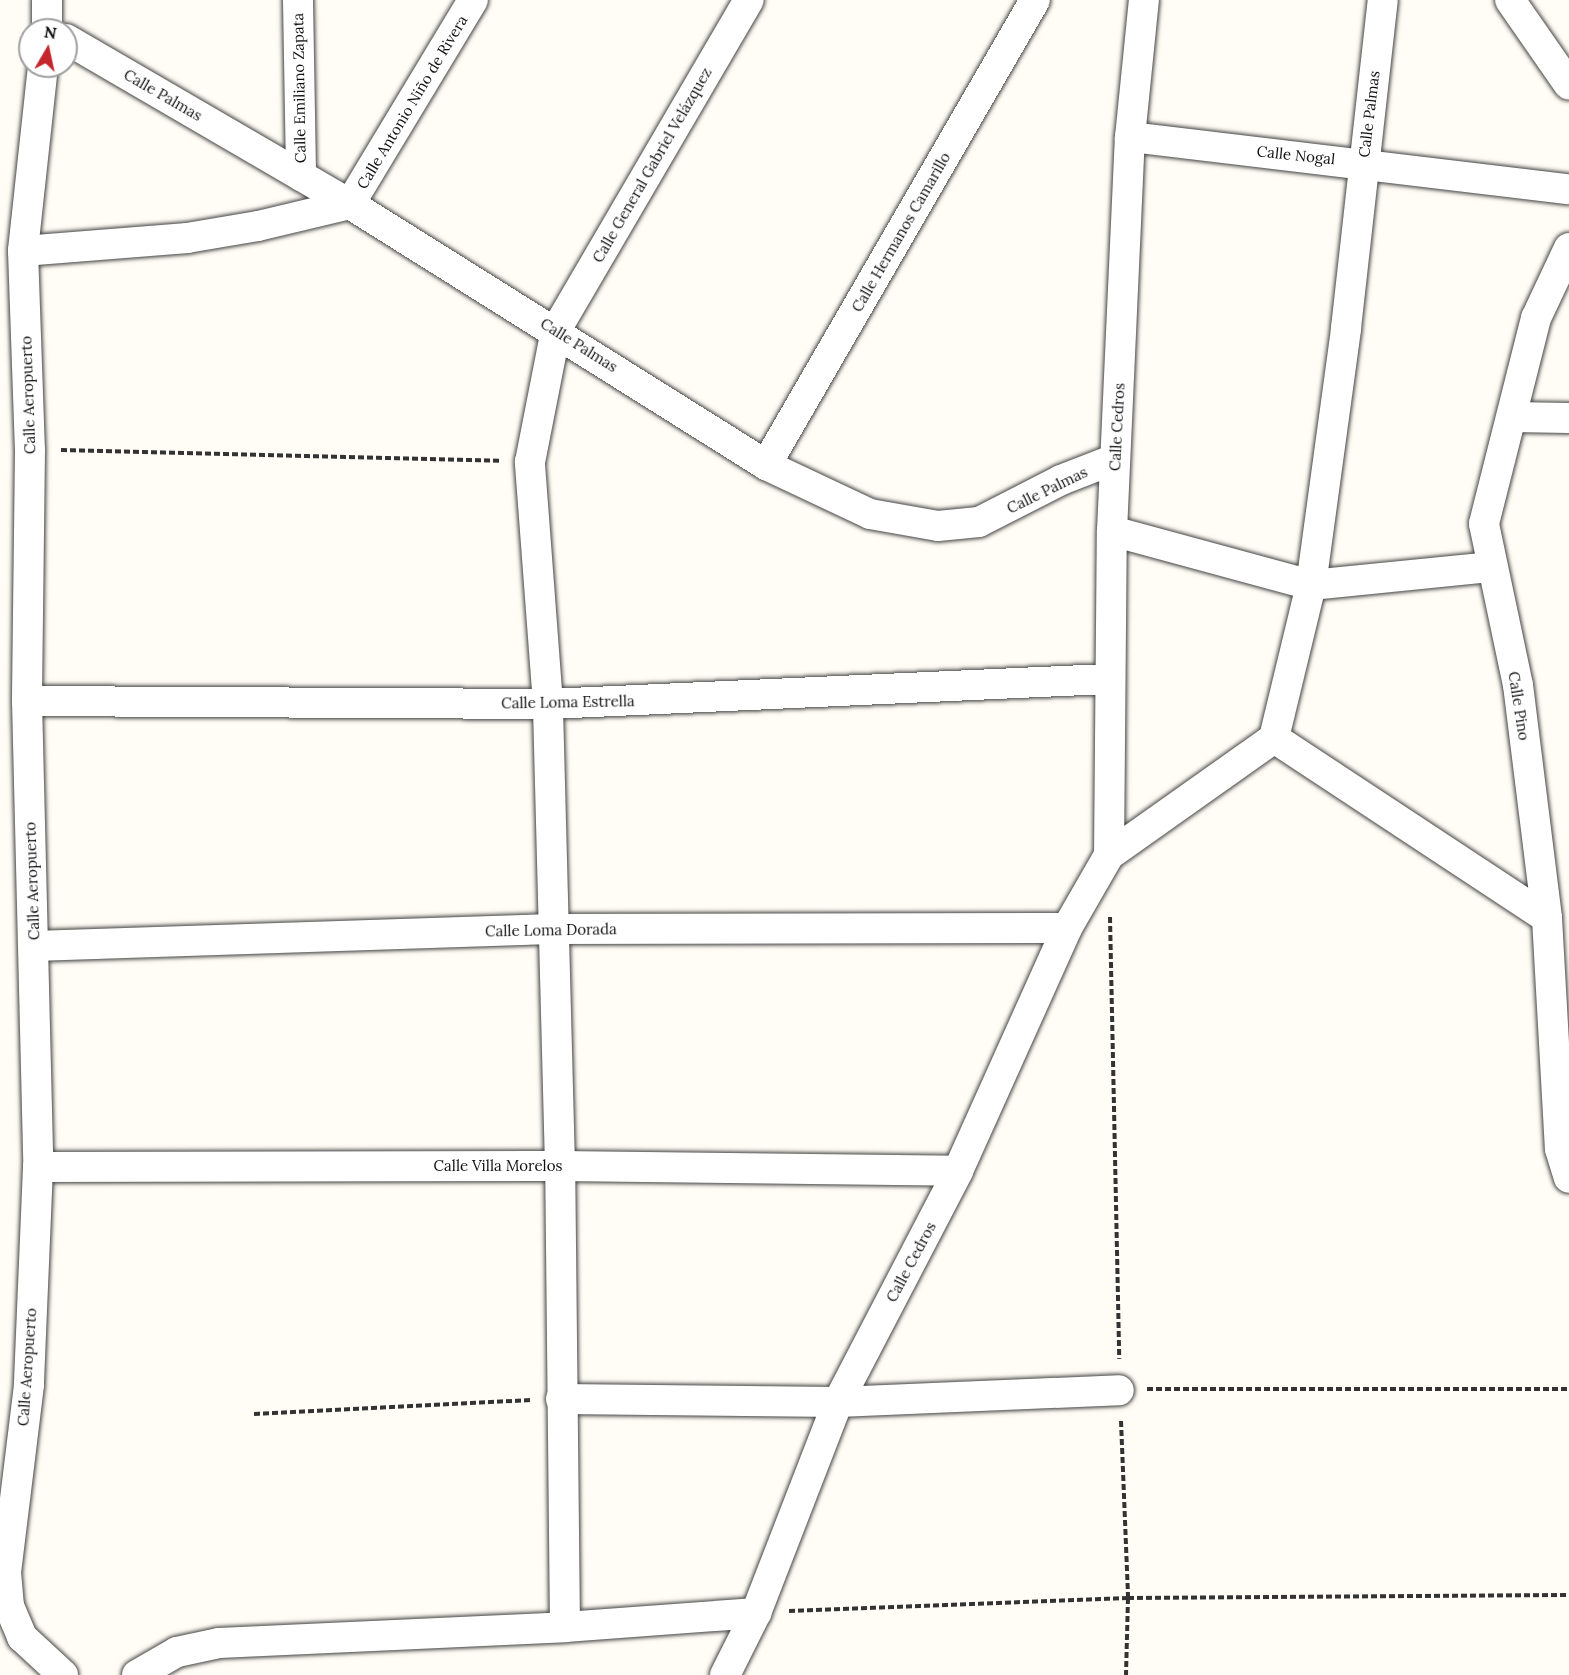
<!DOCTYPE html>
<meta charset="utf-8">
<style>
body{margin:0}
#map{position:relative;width:1569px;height:1675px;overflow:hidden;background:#fffdf5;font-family:Lora,serif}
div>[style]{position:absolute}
.path>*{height:4px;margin-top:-2px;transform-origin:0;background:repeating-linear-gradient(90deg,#333 0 6px,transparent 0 9px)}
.roads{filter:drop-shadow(0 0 2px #444) drop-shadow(0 0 2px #444)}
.street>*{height:30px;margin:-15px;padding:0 15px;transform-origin:15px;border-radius:15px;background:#fff}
span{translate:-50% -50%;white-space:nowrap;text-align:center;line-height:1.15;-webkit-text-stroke:6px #fff;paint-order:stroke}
.street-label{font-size:15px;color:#111}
.north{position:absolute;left:18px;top:18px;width:60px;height:60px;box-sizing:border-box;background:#fff;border:2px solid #a0a0a0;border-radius:50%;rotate:9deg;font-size:16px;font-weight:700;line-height:24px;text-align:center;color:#111}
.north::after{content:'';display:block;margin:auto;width:21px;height:27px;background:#c4262e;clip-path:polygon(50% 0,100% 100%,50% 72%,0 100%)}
</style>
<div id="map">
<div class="path">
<div style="left:61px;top:450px;width:439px;rotate:1.4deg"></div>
<div style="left:1110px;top:917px;width:442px;rotate:88.8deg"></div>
<div style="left:1147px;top:1389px;width:422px"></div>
<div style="left:254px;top:1414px;width:278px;rotate:-2.9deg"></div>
<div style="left:1121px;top:1421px;width:177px;rotate:87.7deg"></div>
<div style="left:1128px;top:1598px;width:77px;rotate:91.5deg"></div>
<div style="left:789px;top:1611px;width:339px;rotate:-2.2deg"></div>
<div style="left:1128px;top:1598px;width:441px;rotate:-0.4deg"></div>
</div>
<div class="roads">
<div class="street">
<div style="left:47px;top:0;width:30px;rotate:90deg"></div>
<div style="left:298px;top:0;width:176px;rotate:89deg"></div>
<div style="left:1510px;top:0;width:103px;rotate:55.2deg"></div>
<div style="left:66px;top:39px;width:328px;rotate:30.2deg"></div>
<div style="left:350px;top:204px;width:491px;rotate:32.1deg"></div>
<div style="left:766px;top:465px;width:115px;rotate:25.2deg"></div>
<div style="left:870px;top:514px;width:69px;rotate:10deg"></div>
<div style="left:938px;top:526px;width:41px;rotate:-5.6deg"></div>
<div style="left:979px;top:522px;width:92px;rotate:-27.1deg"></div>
<div style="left:1061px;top:480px;width:58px;rotate:-21.3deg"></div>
<div style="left:43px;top:66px;width:186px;rotate:96.2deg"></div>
<div style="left:23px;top:251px;width:199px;rotate:88deg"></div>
<div style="left:30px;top:450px;width:251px;rotate:90.7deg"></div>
<div style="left:27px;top:701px;width:466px;rotate:88.6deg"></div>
<div style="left:38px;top:1167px;width:218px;rotate:92.4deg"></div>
<div style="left:29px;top:1385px;width:188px;rotate:97deg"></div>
<div style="left:6px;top:1572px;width:34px;rotate:85deg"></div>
<div style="left:9px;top:1606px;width:34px;rotate:67deg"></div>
<div style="left:22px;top:1637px;width:56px;rotate:42.8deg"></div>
<div style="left:1130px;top:137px;width:442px;rotate:6.8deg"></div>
<div style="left:1569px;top:248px;width:77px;rotate:115.2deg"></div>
<div style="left:1536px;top:318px;width:212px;rotate:104.2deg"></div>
<div style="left:1484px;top:524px;width:165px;rotate:78.1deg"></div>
<div style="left:1518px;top:685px;width:235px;rotate:82.9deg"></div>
<div style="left:1547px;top:918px;width:231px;rotate:86.8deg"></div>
<div style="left:1560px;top:1149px;width:30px;rotate:73deg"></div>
<div style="left:23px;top:251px;width:165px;rotate:-4.5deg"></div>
<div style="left:187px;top:238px;width:72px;rotate:-9.6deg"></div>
<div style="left:258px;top:226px;width:95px;rotate:-13.4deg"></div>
<div style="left:350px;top:204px;width:238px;rotate:-58.9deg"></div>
<div style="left:1512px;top:417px;width:57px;rotate:1deg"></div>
<div style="left:766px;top:465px;width:537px;rotate:-59.95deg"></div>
<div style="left:1112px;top:531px;width:206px;rotate:15.2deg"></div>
<div style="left:1311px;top:585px;width:182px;rotate:-5.7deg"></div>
<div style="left:27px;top:701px;width:521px;rotate:0.33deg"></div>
<div style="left:548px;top:704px;width:561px;rotate:-2.56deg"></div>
<div style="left:1274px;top:738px;width:327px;rotate:33.4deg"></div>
<div style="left:1109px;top:855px;width:202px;rotate:-35.3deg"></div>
<div style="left:1274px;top:738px;width:157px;rotate:-76.4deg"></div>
<div style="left:1311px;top:585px;width:259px;rotate:-82.2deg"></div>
<div style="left:1346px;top:328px;width:330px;rotate:-83.6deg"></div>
<div style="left:34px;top:946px;width:519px;rotate:-1.88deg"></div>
<div style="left:553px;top:929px;width:514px;rotate:-0.11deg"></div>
<div style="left:38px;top:1167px;width:522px;rotate:-0.11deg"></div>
<div style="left:560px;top:1166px;width:398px;rotate:0.7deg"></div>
<div style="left:561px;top:1399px;width:277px;rotate:0.6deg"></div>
<div style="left:838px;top:1402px;width:281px;rotate:-2.4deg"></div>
<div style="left:565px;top:1627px;width:461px;rotate:-90.6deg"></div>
<div style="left:560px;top:1166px;width:462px;rotate:-91.5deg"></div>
<div style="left:548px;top:704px;width:243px;rotate:-94.3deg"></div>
<div style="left:530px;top:462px;width:135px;rotate:-78.9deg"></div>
<div style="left:556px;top:330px;width:382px;rotate:-59.7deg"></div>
<div style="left:137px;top:1675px;width:46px;rotate:-29.9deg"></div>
<div style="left:177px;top:1652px;width:43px;rotate:-12.1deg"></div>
<div style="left:219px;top:1643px;width:346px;rotate:-2.6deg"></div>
<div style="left:565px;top:1627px;width:192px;rotate:-4.2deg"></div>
<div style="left:725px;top:1675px;width:69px;rotate:-63.4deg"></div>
<div style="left:756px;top:1613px;width:226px;rotate:-68.8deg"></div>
<div style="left:838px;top:1402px;width:260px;rotate:-62.5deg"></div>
<div style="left:958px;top:1171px;width:266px;rotate:-65.8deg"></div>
<div style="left:1067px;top:928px;width:84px;rotate:-60.1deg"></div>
<div style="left:1109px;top:855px;width:324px;rotate:-89.5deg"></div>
<div style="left:1112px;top:531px;width:394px;rotate:-87.4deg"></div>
<div style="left:1130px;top:137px;width:138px;rotate:-84.2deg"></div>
</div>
</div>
<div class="street-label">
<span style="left:299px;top:88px;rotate:-91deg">Calle Emiliano Zapata</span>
<span style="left:163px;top:95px;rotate:30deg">Calle Palmas</span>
<span style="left:412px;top:102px;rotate:-59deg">Calle Antonio Niño de Rivera</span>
<span style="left:1369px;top:114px;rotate:-83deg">Calle Palmas</span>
<span style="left:1296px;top:155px;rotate:6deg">Calle Nogal</span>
<span style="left:652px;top:165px;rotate:-60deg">Calle General Gabriel Velázquez</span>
<span style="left:901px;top:232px;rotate:-60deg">Calle Hermanos Camarillo</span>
<span style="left:579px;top:345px;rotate:32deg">Calle Palmas</span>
<span style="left:28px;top:395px;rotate:-92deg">Calle Aeropuerto</span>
<span style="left:1117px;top:427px;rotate:-87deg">Calle Cedros</span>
<span style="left:1047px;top:490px;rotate:-26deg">Calle Palmas</span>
<span style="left:568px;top:702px;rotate:-1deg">Calle Loma Estrella</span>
<span style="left:1519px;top:706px;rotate:81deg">Calle Pino</span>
<span style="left:32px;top:881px;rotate:-92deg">Calle Aeropuerto</span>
<span style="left:551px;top:930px;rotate:-1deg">Calle Loma Dorada</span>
<span style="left:498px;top:1166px">Calle Villa Morelos</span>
<span style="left:911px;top:1262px;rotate:-62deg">Calle Cedros</span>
<span style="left:27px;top:1367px;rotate:-86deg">Calle Aeropuerto</span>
</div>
<div class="north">N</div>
</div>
